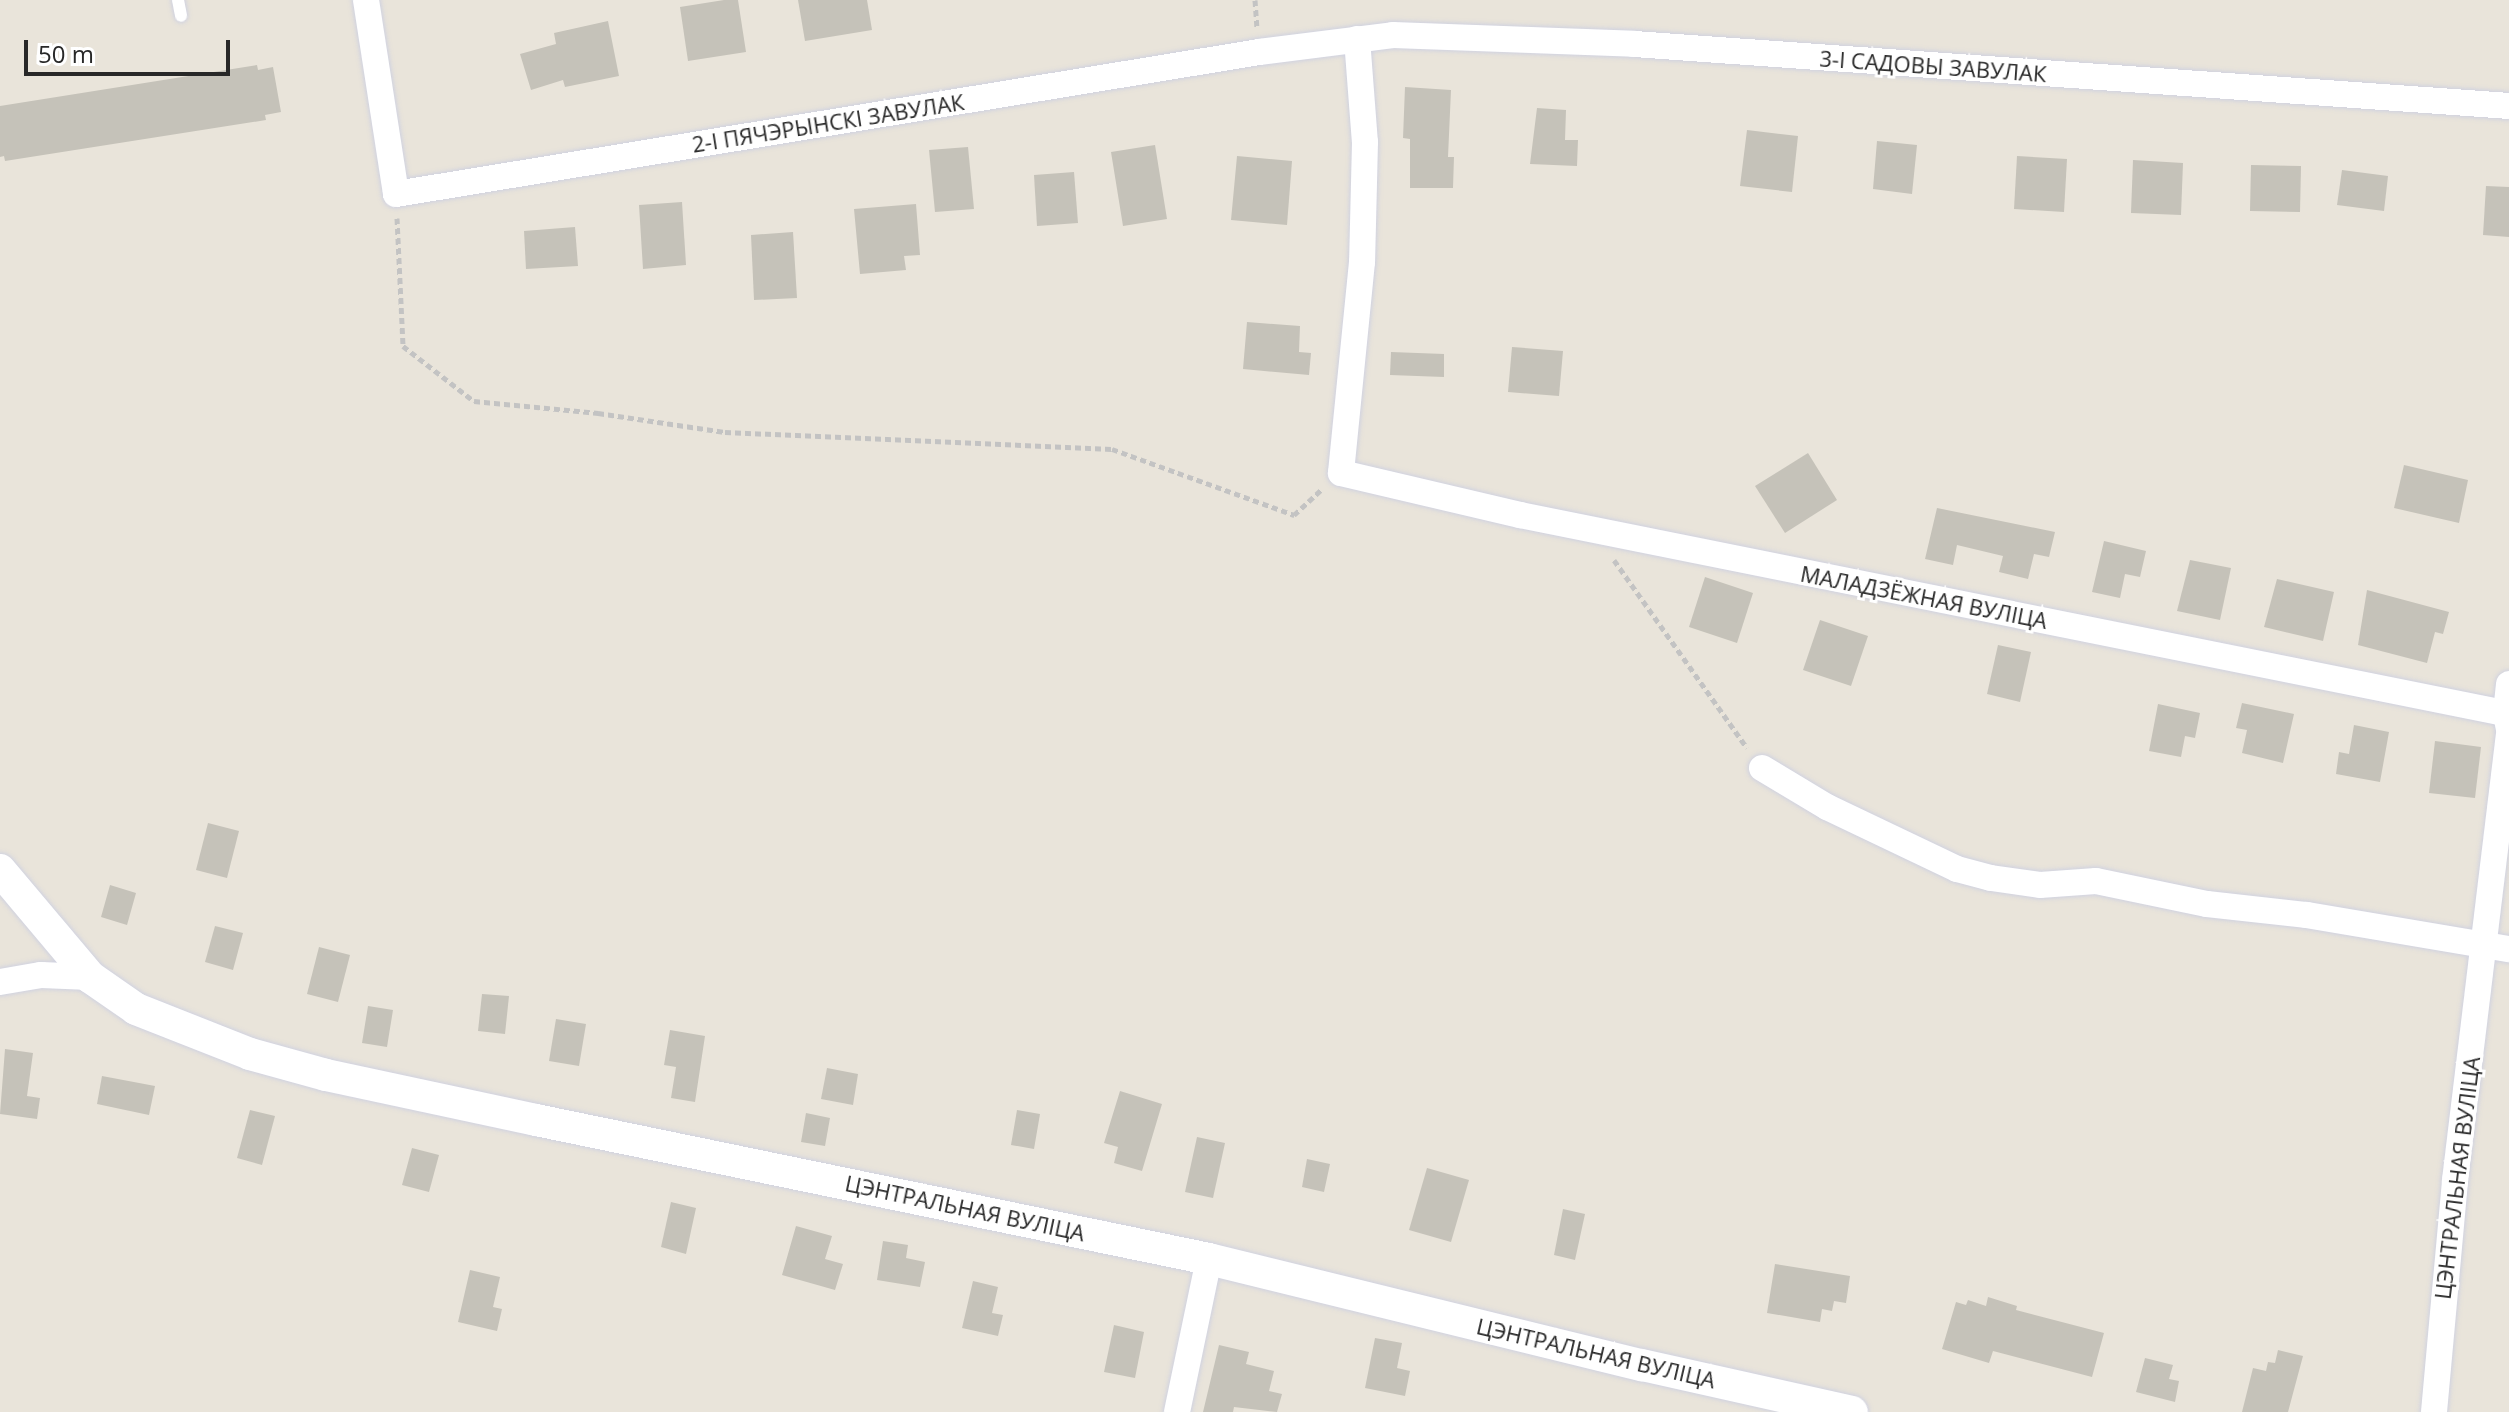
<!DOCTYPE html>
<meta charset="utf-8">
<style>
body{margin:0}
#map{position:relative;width:2509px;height:1412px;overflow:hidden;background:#e9e4da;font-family:"Open Sans",sans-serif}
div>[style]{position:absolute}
.building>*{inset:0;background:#c5c2b9}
.path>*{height:5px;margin-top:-2.5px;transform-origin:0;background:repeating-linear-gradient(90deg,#c3c3c3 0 6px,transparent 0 10px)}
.roads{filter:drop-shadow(0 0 2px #d0d2e0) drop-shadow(0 0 2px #d0d2e0)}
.service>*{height:12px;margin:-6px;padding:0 6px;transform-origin:6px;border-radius:6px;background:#fff}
.minor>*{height:26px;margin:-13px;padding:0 13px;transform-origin:13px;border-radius:13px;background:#fff}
.tertiary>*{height:32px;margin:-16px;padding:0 16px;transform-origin:16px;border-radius:16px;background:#fff}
span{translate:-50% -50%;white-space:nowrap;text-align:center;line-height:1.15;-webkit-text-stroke:6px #fff;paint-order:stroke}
.street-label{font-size:22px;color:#282828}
.scale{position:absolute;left:24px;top:40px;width:206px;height:36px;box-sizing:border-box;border:4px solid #282828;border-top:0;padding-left:10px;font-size:24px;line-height:28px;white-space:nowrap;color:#282828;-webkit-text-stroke:6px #fff;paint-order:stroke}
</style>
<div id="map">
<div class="building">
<div style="clip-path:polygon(724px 0,738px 0,746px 52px,688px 61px,680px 7px)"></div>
<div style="clip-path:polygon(798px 0,867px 0,872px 30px,805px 41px)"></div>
<div style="clip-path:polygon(608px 21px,619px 76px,565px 87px,563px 80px,531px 90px,520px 54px,556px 44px,554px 33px)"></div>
<div style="clip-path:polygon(257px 65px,258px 70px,273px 67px,281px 112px,265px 115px,266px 120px,5px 161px,4px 156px,0 157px,0 106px)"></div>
<div style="clip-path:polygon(1405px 87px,1451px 90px,1448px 157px,1454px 157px,1453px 188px,1410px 188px,1410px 139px,1403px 138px)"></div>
<div style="clip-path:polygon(1537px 108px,1566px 110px,1565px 140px,1578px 140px,1577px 166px,1530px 164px)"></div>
<div style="clip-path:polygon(1747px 130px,1798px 136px,1792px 192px,1740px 186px)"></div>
<div style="clip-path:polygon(1877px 141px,1917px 145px,1912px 194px,1873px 189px)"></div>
<div style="clip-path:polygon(1155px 145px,1167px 219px,1123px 226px,1111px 152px)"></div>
<div style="clip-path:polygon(968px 147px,974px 209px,935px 212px,929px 150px)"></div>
<div style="clip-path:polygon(1237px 156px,1292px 161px,1287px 225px,1231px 220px)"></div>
<div style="clip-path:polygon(2017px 156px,2067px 159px,2064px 212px,2014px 209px)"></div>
<div style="clip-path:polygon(2133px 160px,2183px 163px,2181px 215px,2131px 213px)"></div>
<div style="clip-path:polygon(2251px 165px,2301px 166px,2300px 212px,2250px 211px)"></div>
<div style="clip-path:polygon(2342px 170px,2388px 176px,2384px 211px,2337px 205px)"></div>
<div style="clip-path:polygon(1074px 172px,1078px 223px,1037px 226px,1034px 175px)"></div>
<div style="clip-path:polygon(2486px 186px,2509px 187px,2509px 237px,2483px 235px)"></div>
<div style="clip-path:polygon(682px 202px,686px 265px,643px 269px,639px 205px)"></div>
<div style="clip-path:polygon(916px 204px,920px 255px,904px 256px,906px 270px,860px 274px,854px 209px)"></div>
<div style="clip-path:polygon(575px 227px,578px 266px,526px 269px,524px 231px)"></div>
<div style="clip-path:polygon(793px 232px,797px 298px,754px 300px,751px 235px)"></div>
<div style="clip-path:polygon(1247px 322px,1300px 326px,1299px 352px,1311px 353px,1309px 375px,1243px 369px)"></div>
<div style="clip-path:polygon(1512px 347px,1563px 351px,1559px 396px,1508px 392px)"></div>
<div style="clip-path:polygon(1391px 352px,1444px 354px,1444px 377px,1390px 375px)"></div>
<div style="clip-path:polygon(1808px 453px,1837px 500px,1785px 533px,1755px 486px)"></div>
<div style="clip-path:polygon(2404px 465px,2468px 480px,2459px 523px,2394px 508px)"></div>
<div style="clip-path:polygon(1937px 508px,2055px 532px,2049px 557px,2034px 554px,2028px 579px,1999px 572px,2003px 556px,1957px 545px,1953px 565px,1925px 559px)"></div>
<div style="clip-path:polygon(2104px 541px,2146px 551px,2140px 577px,2125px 574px,2120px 598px,2092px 592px)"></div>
<div style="clip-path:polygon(2190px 560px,2231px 568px,2220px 620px,2177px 611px)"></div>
<div style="clip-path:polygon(1705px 577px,1753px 593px,1737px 643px,1689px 627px)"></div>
<div style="clip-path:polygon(2277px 579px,2334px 592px,2323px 641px,2264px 627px)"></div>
<div style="clip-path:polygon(2367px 590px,2449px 612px,2443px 634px,2435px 632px,2427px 663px,2358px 645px)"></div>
<div style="clip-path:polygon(1820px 620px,1868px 636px,1851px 686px,1803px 670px)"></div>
<div style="clip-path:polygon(1998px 645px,2031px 652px,2020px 702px,1987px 694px)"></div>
<div style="clip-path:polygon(2242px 703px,2294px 714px,2283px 763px,2242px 753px,2247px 730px,2236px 728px)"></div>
<div style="clip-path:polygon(2158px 704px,2200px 713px,2195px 738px,2185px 736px,2181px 757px,2149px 751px)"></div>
<div style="clip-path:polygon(2354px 725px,2389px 732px,2380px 782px,2336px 774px,2339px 752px,2349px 754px)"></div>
<div style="clip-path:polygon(2435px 741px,2481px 747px,2475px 798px,2429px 793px)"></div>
<div style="clip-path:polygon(208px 823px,239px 831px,227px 878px,196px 870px)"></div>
<div style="clip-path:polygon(110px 885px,136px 893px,127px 925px,101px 917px)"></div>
<div style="clip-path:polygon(215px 926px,243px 933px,233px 970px,205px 962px)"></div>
<div style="clip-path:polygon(319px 947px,350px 955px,338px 1002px,307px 994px)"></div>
<div style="clip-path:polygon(482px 994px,509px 996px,505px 1034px,478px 1031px)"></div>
<div style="clip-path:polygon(368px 1006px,393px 1010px,387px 1047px,362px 1043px)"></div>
<div style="clip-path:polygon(556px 1019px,586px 1024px,579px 1066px,549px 1061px)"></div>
<div style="clip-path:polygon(670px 1030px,705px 1036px,695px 1102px,671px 1098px,676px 1067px,664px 1065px)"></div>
<div style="clip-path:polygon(5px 1049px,33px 1053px,27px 1096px,40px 1098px,37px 1119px,0 1114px)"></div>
<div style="clip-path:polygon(827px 1068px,858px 1074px,853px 1105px,821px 1099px)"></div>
<div style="clip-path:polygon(102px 1076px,155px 1086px,149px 1115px,97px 1104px)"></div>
<div style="clip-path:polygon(1120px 1091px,1162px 1104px,1142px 1171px,1114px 1163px,1118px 1147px,1104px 1143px)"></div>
<div style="clip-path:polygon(250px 1110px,275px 1116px,262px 1165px,237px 1158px)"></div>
<div style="clip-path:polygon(1017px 1110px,1040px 1114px,1034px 1149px,1011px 1145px)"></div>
<div style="clip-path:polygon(806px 1113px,830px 1118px,825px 1146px,801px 1142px)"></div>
<div style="clip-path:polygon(1197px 1137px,1225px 1143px,1213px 1198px,1185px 1192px)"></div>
<div style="clip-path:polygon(412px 1148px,439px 1155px,429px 1192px,402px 1185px)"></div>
<div style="clip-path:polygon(1307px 1159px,1330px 1164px,1324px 1192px,1302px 1187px)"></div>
<div style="clip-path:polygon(1427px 1168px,1469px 1180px,1451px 1242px,1409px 1230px)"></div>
<div style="clip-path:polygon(671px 1202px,696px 1208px,686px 1254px,661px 1247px)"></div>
<div style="clip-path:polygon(1563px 1209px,1585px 1214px,1575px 1260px,1554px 1255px)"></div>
<div style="clip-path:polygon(796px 1226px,832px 1236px,825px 1259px,843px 1264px,835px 1290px,782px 1275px)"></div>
<div style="clip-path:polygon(883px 1241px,908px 1245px,906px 1258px,925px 1262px,920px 1287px,877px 1280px)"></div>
<div style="clip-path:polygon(1775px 1264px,1850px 1276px,1846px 1303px,1834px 1301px,1832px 1311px,1822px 1309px,1820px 1322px,1767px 1313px)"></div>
<div style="clip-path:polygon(470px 1270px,500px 1277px,493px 1307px,502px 1309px,497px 1331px,458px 1322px)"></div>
<div style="clip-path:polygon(973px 1281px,998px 1287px,992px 1313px,1003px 1315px,998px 1336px,962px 1328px)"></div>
<div style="clip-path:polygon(1988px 1297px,2017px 1306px,2016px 1310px,2104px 1333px,2092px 1377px,1993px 1351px,1989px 1363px,1942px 1349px,1956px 1302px,1966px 1305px,1968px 1300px,1986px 1306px)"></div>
<div style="clip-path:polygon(1114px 1325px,1144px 1332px,1135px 1378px,1104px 1372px)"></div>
<div style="clip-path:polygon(1375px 1338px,1402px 1343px,1397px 1368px,1410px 1371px,1405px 1396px,1365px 1388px)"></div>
<div style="clip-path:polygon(1219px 1345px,1249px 1352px,1246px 1364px,1274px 1371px,1269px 1391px,1282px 1394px,1277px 1412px,1234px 1407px,1233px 1412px,1203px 1412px)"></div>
<div style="clip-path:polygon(2278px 1350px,2303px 1356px,2288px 1412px,2242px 1412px,2253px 1368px,2266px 1371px,2268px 1362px,2275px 1363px)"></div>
<div style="clip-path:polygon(2145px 1358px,2173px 1365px,2169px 1379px,2179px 1381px,2175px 1402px,2136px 1392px)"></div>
</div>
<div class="path">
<div style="left:1255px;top:0;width:27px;rotate:86deg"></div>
<div style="left:397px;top:218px;width:128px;rotate:87.3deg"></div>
<div style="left:403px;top:346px;width:90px;rotate:37.8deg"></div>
<div style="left:474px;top:401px;width:125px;rotate:5.5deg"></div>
<div style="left:598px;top:413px;width:128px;rotate:8.5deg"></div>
<div style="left:725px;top:432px;width:387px;rotate:2.5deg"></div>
<div style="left:1112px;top:449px;width:194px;rotate:19.9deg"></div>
<div style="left:1294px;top:515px;width:38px;rotate:-43deg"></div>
<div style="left:1614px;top:560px;width:230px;rotate:54.7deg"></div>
</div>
<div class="roads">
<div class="service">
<div style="left:178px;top:0;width:16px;rotate:79deg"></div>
</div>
<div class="minor">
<div style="left:366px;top:0;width:196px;rotate:81.2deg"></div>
<div style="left:396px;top:194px;width:875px;rotate:-9.34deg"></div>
<div style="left:1259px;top:52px;width:135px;rotate:-7.2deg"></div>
<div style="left:1393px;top:35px;width:241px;rotate:2.1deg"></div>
<div style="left:1634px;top:44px;width:877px;rotate:4.05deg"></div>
<div style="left:1357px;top:39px;width:103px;rotate:85.6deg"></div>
<div style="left:1365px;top:142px;width:120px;rotate:91.4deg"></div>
<div style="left:1362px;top:262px;width:212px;rotate:95.7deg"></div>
<div style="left:1341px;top:473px;width:184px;rotate:13.2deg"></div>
<div style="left:1520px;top:515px;width:1009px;rotate:11.38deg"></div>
<div style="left:2509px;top:684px;width:30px;rotate:96deg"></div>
<div style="left:2506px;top:714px;width:15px;rotate:79deg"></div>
<div style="left:1762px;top:768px;width:76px;rotate:31deg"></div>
<div style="left:1827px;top:807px;width:144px;rotate:25.5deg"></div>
<div style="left:1957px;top:869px;width:35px;rotate:15deg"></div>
<div style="left:1991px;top:878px;width:49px;rotate:8.1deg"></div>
<div style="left:2040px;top:885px;width:56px;rotate:-4.1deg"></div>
<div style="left:2096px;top:881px;width:113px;rotate:11.7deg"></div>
<div style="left:2207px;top:904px;width:101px;rotate:6.3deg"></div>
<div style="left:2307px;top:915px;width:205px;rotate:9.6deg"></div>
<div style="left:0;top:982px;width:42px;rotate:-9.7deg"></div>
<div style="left:41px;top:975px;width:49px;rotate:2.3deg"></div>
<div style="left:1177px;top:1412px;width:156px;rotate:-78.2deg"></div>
<div style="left:2434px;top:1412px;width:233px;rotate:-84.8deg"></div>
<div style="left:2455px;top:1180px;width:450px;rotate:-83.1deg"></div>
</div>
<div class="tertiary">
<div style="left:0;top:870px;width:140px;rotate:49.9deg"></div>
<div style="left:90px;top:977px;width:56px;rotate:34.8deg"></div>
<div style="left:136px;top:1009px;width:123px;rotate:21.5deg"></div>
<div style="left:250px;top:1054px;width:79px;rotate:15.4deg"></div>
<div style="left:326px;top:1075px;width:215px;rotate:12.1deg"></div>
<div style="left:536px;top:1120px;width:687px;rotate:11.67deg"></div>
<div style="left:1209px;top:1259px;width:446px;rotate:13.8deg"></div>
<div style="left:1642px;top:1365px;width:215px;rotate:12.6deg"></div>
</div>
</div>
<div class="street-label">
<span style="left:1933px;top:66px;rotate:4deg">3-І САДОВЫ ЗАВУЛАК</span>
<span style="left:828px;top:123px;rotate:-9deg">2-І ПЯЧЭРЫНСКІ ЗАВУЛАК</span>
<span style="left:1924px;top:597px;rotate:11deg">МАЛАДЗЁЖНАЯ ВУЛІЦА</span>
<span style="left:2457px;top:1178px;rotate:-83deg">ЦЭНТРАЛЬНАЯ ВУЛІЦА</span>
<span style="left:965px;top:1208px;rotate:12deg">ЦЭНТРАЛЬНАЯ ВУЛІЦА</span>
<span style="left:1596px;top:1353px;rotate:13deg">ЦЭНТРАЛЬНАЯ ВУЛІЦА</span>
</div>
<div class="scale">50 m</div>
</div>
